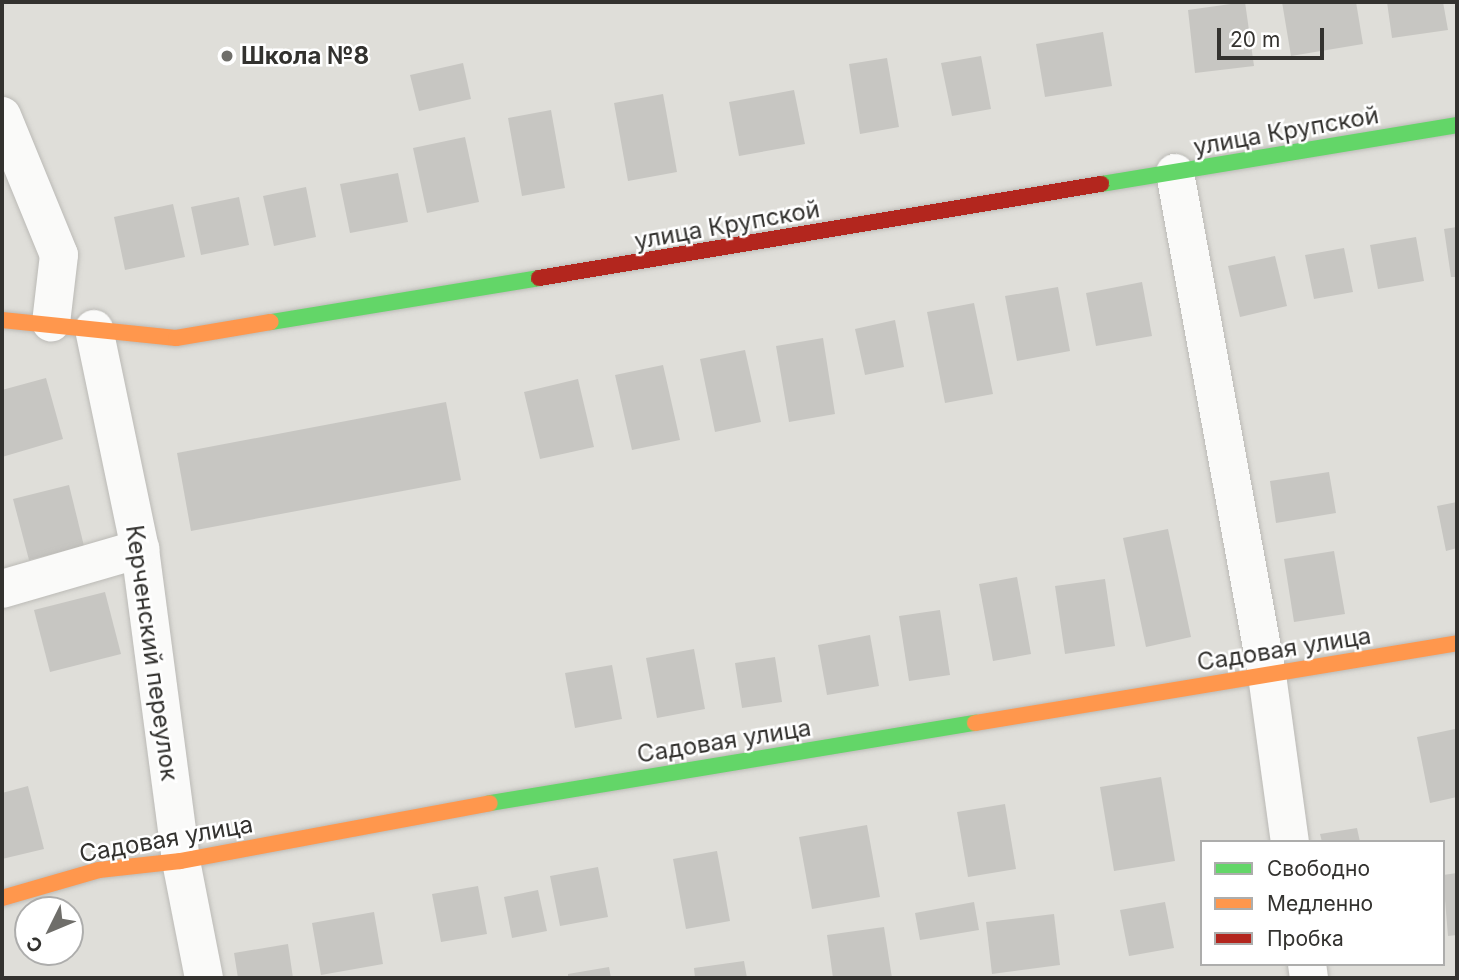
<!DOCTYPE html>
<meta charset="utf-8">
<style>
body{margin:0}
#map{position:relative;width:1459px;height:980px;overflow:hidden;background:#dfded9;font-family:Inter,sans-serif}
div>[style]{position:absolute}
.building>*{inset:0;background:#c7c6c2}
.roads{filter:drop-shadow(0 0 2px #bbbab6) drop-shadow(0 0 2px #bbbab6)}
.street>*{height:38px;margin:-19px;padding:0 19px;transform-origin:19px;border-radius:19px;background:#fafaf9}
.fast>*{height:16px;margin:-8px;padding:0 8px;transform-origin:8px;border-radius:8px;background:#63d668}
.slow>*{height:16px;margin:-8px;padding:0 8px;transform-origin:8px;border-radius:8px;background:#ff974d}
.jam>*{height:16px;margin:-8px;padding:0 8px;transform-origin:8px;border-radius:8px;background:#b3261e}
.dots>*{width:19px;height:19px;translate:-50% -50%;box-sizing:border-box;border:4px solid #fff;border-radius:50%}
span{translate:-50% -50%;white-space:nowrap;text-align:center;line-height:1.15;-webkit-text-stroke:5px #fff;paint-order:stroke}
.poi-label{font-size:24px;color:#33322f;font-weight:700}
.left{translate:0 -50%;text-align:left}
.street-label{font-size:24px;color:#33322f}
.frame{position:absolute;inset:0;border:4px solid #33322f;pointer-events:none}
.legend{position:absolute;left:1200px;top:840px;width:245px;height:126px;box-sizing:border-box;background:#fff;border:2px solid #adadac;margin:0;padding:9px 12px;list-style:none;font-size:21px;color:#33322f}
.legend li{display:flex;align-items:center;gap:14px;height:35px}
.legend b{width:35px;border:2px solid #adadac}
.north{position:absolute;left:14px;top:896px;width:70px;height:70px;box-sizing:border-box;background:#fff;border:2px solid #adadac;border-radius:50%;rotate:227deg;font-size:19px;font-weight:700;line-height:28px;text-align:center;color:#33322f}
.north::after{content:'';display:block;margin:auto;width:24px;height:32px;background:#6f6e6a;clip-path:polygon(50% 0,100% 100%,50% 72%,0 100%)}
.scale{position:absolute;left:1217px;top:28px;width:107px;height:32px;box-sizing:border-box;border:4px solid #33322f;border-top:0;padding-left:9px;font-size:21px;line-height:24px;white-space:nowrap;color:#33322f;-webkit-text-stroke:5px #fff;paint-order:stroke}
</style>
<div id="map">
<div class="building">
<div style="clip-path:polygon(1245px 2px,1254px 66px,1195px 73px,1188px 10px)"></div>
<div style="clip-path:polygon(1282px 2px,1356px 2px,1363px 44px,1291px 56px)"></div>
<div style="clip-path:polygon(1387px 2px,1443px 2px,1448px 30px,1392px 38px)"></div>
<div style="clip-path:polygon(1103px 32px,1112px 86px,1045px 97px,1036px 44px)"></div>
<div style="clip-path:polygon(981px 56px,991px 109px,952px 116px,941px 63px)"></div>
<div style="clip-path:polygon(887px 58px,899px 127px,860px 134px,849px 64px)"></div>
<div style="clip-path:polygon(463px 63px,471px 99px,419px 111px,410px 75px)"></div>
<div style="clip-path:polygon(794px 90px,805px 144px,739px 156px,729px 102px)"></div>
<div style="clip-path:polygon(663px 94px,677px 172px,628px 181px,614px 103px)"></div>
<div style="clip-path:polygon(551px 110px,565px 188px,522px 196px,508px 118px)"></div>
<div style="clip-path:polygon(465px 137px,479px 202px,427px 213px,413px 148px)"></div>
<div style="clip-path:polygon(398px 173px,408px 222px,350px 233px,340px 184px)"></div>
<div style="clip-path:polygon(306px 187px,316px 237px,274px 246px,263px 196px)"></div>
<div style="clip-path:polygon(239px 197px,249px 245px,201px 255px,191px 207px)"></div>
<div style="clip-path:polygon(173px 204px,185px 257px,125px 270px,114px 217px)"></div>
<div style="clip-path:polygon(1457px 227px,1457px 277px,1451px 277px,1444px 229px)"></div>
<div style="clip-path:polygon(1416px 237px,1424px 281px,1378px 289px,1370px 245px)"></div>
<div style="clip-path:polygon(1344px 248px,1353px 292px,1314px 299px,1305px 255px)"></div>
<div style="clip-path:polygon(1275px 256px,1287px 306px,1240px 317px,1228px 266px)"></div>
<div style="clip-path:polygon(1142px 282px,1152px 336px,1096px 346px,1086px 293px)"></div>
<div style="clip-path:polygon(1058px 287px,1070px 351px,1017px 361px,1005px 296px)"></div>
<div style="clip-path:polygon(974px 303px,993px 394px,945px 403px,927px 312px)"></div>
<div style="clip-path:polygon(895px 320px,904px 367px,865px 375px,855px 329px)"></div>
<div style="clip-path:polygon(823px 338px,835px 414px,789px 422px,776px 346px)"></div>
<div style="clip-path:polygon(745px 350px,761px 422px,715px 432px,700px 359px)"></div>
<div style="clip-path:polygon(663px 365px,680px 440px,632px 450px,615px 375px)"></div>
<div style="clip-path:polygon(46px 378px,63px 439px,2px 457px,2px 390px)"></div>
<div style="clip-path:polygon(578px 379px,594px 447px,540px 459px,524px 392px)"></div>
<div style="clip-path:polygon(446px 402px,461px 480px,191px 531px,177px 453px)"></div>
<div style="clip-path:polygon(1329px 472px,1336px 513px,1276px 523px,1270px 481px)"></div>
<div style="clip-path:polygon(69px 485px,84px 546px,29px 560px,13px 499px)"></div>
<div style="clip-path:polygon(1457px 502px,1457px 548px,1446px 551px,1437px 506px)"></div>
<div style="clip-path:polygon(1168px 529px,1191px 637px,1146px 647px,1123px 538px)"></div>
<div style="clip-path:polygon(1334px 551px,1345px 614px,1294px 622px,1284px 559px)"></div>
<div style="clip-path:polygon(1017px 577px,1031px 654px,993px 661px,979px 584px)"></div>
<div style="clip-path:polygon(1105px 579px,1115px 646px,1065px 654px,1055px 586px)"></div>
<div style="clip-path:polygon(105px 592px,121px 654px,50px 672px,34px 610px)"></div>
<div style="clip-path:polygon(940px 610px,950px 675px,909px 681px,899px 616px)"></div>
<div style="clip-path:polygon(870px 635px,879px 686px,827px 695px,818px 645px)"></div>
<div style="clip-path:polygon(694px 649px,705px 709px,657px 718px,646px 658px)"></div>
<div style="clip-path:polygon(775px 657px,782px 702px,742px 708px,735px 663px)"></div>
<div style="clip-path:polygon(612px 665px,622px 719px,575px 728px,565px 673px)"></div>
<div style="clip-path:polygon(1455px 729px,1457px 797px,1430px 803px,1417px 737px)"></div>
<div style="clip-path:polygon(1161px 777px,1175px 861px,1114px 871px,1100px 787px)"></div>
<div style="clip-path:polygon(28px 786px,44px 849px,2px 859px,2px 793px)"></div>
<div style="clip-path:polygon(1005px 804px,1016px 869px,968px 877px,957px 812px)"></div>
<div style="clip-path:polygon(867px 825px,880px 897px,812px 909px,799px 837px)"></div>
<div style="clip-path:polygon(1357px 828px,1360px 842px,1322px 842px,1320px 834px)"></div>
<div style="clip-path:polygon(717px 851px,730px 921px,686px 929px,673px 859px)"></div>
<div style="clip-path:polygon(598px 867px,608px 917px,560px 926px,550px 876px)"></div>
<div style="clip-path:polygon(1457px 873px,1457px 935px,1448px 936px,1443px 875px)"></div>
<div style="clip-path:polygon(478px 886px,487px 934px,441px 942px,432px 894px)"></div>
<div style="clip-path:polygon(538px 890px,547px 931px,512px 938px,504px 897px)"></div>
<div style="clip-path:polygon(974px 902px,979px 930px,920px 940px,915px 913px)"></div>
<div style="clip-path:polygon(1165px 902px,1174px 948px,1129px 956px,1120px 910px)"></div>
<div style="clip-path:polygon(374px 912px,383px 964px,321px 975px,312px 923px)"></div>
<div style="clip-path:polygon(1054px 914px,1060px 965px,992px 974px,986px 922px)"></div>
<div style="clip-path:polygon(884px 927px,892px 978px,833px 978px,827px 935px)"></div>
<div style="clip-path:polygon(288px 944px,293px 978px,238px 978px,234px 953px)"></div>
<div style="clip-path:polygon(744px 961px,747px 978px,695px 978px,694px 968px)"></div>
<div style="clip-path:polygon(609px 967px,611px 978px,568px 978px,568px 974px)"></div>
</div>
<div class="roads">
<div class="street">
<div style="left:2px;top:116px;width:150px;rotate:67.7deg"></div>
<div style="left:59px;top:255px;width:68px;rotate:96.7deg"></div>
<div style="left:1175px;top:173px;width:510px;rotate:79.61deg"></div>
<div style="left:1267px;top:675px;width:169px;rotate:82.2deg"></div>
<div style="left:94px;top:329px;width:225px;rotate:78.2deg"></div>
<div style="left:140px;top:549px;width:315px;rotate:82.5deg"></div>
<div style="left:181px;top:861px;width:119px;rotate:78.9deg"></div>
<div style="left:2px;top:589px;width:144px;rotate:-16.2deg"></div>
<div style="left:1307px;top:964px;width:14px;rotate:82deg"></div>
</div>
<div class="fast">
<div style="left:1101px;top:184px;width:361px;rotate:-9.4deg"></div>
<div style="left:271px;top:322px;width:272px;rotate:-9.3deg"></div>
<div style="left:490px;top:803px;width:492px;rotate:-9.4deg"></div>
</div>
<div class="slow">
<div style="left:2px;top:320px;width:175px;rotate:5.9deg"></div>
<div style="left:176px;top:338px;width:96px;rotate:-9.6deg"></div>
<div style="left:975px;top:723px;width:489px;rotate:-9.4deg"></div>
<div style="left:2px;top:898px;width:101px;rotate:-16.1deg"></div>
<div style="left:99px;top:870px;width:82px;rotate:-6.3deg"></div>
<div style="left:181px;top:861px;width:314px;rotate:-10.6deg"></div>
</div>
<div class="jam">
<div style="left:539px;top:278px;width:570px;rotate:-9.5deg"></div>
</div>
</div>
<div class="dots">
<div style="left:227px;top:56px;background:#6f6e6a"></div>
</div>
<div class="poi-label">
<span class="left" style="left:241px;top:56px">Школа №8</span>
</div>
<div class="street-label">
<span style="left:1286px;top:131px;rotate:-10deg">улица Крупской</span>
<span style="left:727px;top:225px;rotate:-10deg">улица Крупской</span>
<span style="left:1284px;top:649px;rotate:-9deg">Садовая улица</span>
<span style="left:152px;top:653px;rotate:82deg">Керченский переулок</span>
<span style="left:724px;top:741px;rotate:-9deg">Садовая улица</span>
<span style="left:166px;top:839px;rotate:-10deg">Садовая улица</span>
</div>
<div class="frame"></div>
<ul class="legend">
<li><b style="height:9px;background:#63d668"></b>Свободно</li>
<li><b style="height:9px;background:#ff974d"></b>Медленно</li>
<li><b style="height:9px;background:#b3261e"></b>Пробка</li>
</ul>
<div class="north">С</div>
<div class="scale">20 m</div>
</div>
